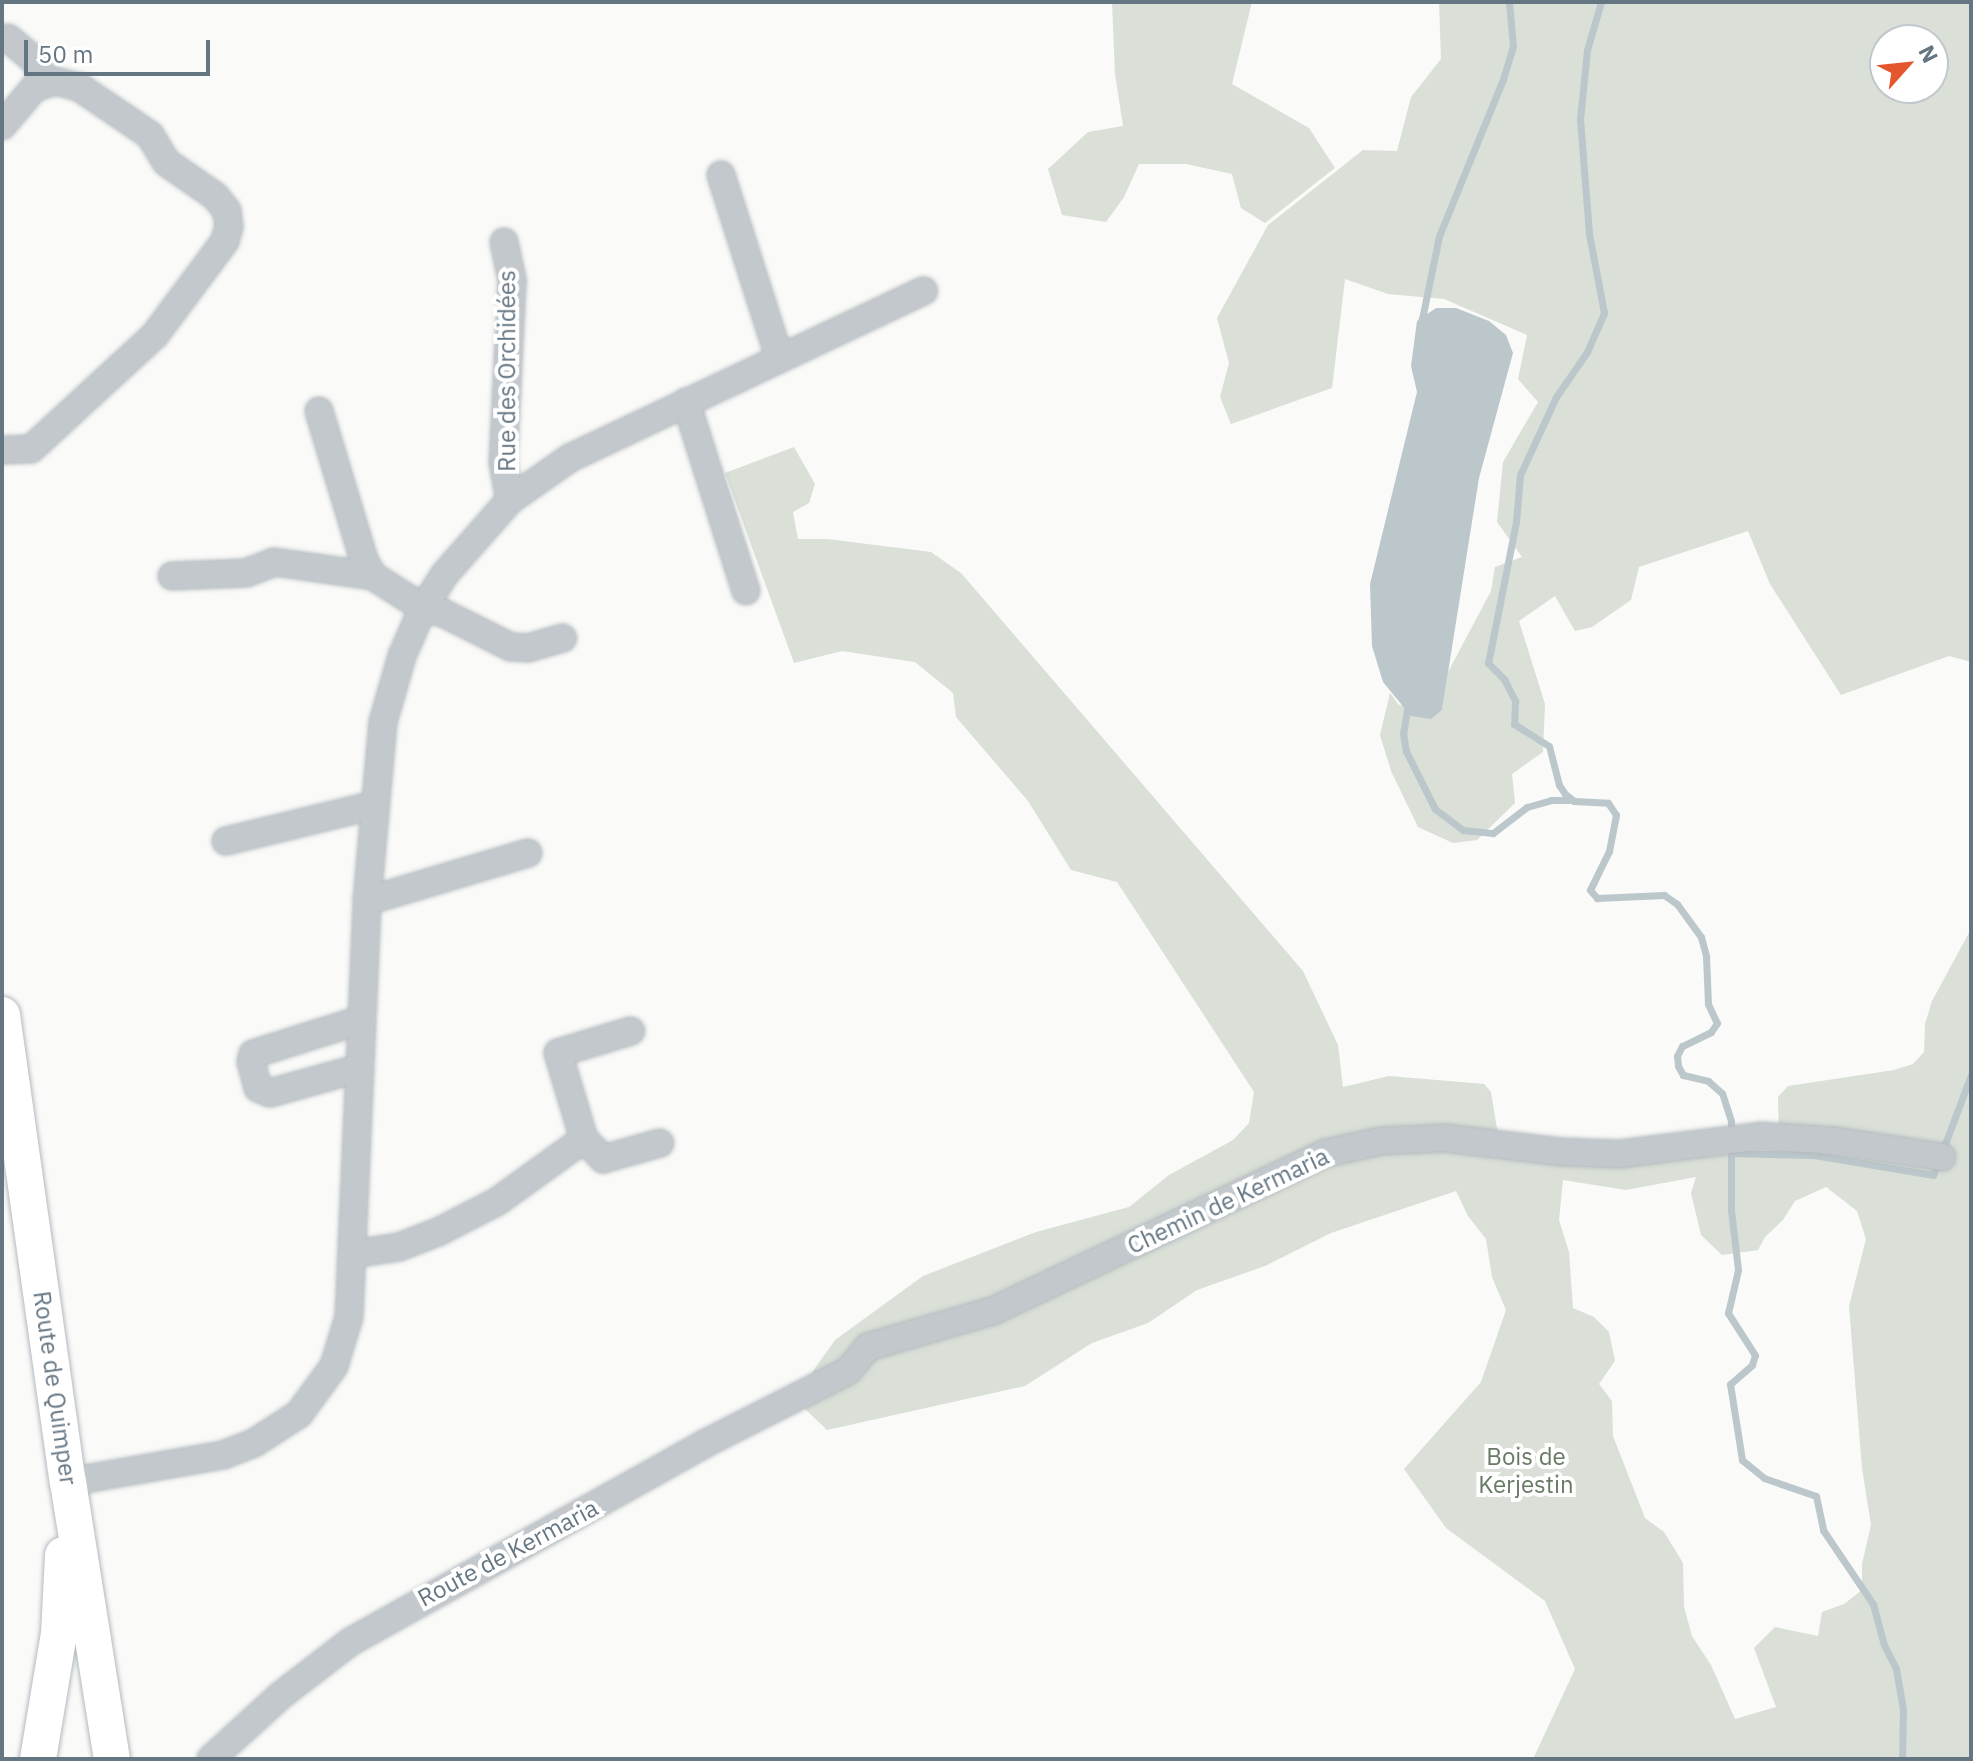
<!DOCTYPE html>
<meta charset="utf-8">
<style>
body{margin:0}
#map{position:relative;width:1973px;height:1761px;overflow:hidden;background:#fafaf8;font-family:"IBM Plex Sans",sans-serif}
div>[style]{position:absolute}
.green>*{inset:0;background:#dadfd7}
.water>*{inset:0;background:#bbc7cb}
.stream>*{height:7px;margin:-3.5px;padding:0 3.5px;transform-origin:3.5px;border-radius:3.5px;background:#bbc7cb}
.roads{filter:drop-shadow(0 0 2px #b3babf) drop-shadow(0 0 2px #b3babf)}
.street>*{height:26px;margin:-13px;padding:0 13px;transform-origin:13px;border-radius:13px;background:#c3c8cc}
.secondary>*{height:36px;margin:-18px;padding:0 18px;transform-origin:18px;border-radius:18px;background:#fff}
span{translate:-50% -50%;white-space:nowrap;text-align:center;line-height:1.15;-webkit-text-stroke:8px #fff;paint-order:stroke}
.street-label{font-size:24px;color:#657683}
.park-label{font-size:24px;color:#687a64}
.frame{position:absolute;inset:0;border:4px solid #657683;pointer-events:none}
.north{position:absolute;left:1869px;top:24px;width:80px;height:80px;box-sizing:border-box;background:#fff;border:2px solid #c1c8cd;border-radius:50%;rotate:63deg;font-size:22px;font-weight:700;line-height:32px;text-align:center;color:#657683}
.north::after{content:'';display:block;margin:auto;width:28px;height:36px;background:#e4572e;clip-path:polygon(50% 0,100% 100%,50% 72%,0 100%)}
.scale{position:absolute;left:24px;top:40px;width:186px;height:36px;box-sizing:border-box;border:4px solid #657683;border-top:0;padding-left:10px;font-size:24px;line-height:28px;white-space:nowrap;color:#657683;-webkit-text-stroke:6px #fff;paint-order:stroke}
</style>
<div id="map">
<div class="green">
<div style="clip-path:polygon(1112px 2px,1252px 2px,1232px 84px,1309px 128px,1335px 168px,1265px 223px,1241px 208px,1232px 174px,1186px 164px,1139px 164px,1124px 197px,1106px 222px,1062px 215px,1048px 169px,1088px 132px,1123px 126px,1115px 74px)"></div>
<div style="clip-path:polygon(evenodd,1439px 2px,1971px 2px,1971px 662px,1949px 656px,1841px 695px,1770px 584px,1748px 531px,1639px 567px,1631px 600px,1592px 627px,1575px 631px,1555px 596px,1519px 621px,1545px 704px,1543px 752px,1512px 774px,1515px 803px,1477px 840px,1453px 843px,1418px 827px,1391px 771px,1380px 735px,1390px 693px,1399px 705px,1442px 710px,1448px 672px,1491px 591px,1495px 567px,1522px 557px,1497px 522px,1503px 462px,1538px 402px,1518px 379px,1527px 335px,1444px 299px,1388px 294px,1345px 279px,1332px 388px,1231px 424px,1220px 397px,1229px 363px,1217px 318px,1268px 225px,1363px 150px,1397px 151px,1411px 97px,1441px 59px,1439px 2px,1885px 40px,1933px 40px,1933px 88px,1885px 88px,1885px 40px)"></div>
<div style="clip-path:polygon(evenodd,794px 447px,815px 484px,809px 503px,793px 512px,798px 539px,827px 539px,931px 552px,961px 573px,1303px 971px,1338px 1045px,1343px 1087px,1389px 1076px,1484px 1084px,1491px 1092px,1497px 1129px,1505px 1146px,1694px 1154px,1695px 1161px,1695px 1154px,1779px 1150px,1778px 1097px,1788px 1086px,1894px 1070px,1913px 1064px,1924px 1052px,1925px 1024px,1932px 1001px,1971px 929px,1971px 1759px,1533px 1759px,1575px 1669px,1545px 1601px,1446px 1528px,1404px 1469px,1481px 1382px,1506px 1310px,1492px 1277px,1486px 1239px,1468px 1216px,1456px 1191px,1331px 1233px,1265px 1266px,1197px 1290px,1148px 1323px,1092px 1343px,1025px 1386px,827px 1430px,803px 1407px,813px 1371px,835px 1340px,923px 1276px,1036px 1232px,1129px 1207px,1169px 1175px,1233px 1140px,1249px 1123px,1254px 1092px,1117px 882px,1071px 870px,1028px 801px,956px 717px,953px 693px,915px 662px,842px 651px,794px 663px,725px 473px,794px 447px,1696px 1177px,1691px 1193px,1701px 1235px,1722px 1255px,1758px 1250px,1765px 1237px,1783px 1220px,1795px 1201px,1826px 1187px,1857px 1211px,1866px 1239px,1849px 1306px,1862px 1468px,1871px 1525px,1862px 1564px,1862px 1590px,1844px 1604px,1822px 1612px,1818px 1636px,1775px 1627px,1754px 1648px,1776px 1707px,1735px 1719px,1711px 1665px,1692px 1636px,1684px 1607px,1683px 1563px,1664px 1532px,1645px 1518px,1613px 1436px,1612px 1401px,1599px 1384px,1615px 1361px,1609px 1332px,1594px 1317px,1573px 1308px,1569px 1252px,1559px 1220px,1563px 1180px,1626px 1190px,1696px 1177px)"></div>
</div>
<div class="water">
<div style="clip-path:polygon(1436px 308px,1456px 308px,1489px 321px,1506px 335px,1513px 353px,1479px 478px,1442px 710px,1431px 719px,1411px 716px,1383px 682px,1372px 646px,1370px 584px,1417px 392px,1411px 366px,1417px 321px)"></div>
</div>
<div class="stream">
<div style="left:1601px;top:2px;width:50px;rotate:106.3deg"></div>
<div style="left:1587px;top:50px;width:69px;rotate:95.8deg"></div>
<div style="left:1580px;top:119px;width:115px;rotate:85.5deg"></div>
<div style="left:1589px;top:234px;width:80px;rotate:79.2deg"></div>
<div style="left:1604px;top:313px;width:43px;rotate:113.6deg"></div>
<div style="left:1587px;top:352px;width:55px;rotate:124.6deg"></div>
<div style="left:1556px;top:397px;width:86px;rotate:114.8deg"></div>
<div style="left:1520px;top:475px;width:47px;rotate:94.9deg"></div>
<div style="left:1516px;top:522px;width:144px;rotate:101.2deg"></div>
<div style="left:1488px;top:663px;width:23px;rotate:45deg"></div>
<div style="left:1504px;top:679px;width:25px;rotate:63deg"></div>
<div style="left:1515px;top:701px;width:23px;rotate:92deg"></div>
<div style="left:1514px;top:724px;width:41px;rotate:32.2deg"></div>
<div style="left:1549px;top:746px;width:40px;rotate:75.6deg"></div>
<div style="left:1559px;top:785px;width:11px;rotate:56deg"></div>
<div style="left:1565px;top:794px;width:11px;rotate:38deg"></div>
<div style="left:1574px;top:801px;width:34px;rotate:3deg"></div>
<div style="left:1608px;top:803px;width:14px;rotate:56deg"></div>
<div style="left:1616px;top:815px;width:37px;rotate:101deg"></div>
<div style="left:1609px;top:851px;width:43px;rotate:116deg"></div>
<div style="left:1590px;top:890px;width:11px;rotate:49deg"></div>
<div style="left:1597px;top:898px;width:67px;rotate:-2.6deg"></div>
<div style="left:1664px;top:895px;width:16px;rotate:35deg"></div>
<div style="left:1677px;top:904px;width:41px;rotate:54deg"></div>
<div style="left:1701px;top:937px;width:20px;rotate:75deg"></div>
<div style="left:1706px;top:956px;width:48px;rotate:87.6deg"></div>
<div style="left:1708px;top:1004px;width:21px;rotate:65deg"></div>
<div style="left:1717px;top:1023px;width:11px;rotate:124deg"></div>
<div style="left:1711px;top:1032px;width:32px;rotate:154deg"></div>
<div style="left:1682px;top:1046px;width:11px;rotate:117deg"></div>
<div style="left:1677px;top:1056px;width:10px;rotate:84deg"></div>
<div style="left:1678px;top:1066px;width:10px;rotate:61deg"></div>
<div style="left:1683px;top:1075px;width:26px;rotate:13deg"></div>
<div style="left:1708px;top:1081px;width:18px;rotate:41deg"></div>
<div style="left:1722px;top:1093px;width:29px;rotate:72deg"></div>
<div style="left:1731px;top:1121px;width:13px;rotate:90deg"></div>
<div style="left:1425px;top:325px;width:7px;rotate:-117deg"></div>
<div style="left:1422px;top:319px;width:85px;rotate:-78.4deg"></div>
<div style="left:1439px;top:236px;width:170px;rotate:-67.8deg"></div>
<div style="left:1503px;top:79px;width:34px;rotate:-73deg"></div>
<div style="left:1513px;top:46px;width:44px;rotate:-95.2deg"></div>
<div style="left:1408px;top:703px;width:30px;rotate:99deg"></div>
<div style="left:1403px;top:733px;width:18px;rotate:81deg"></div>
<div style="left:1406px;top:751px;width:65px;rotate:63.4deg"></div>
<div style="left:1435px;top:809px;width:35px;rotate:37deg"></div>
<div style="left:1463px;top:830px;width:30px;rotate:6deg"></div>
<div style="left:1493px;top:833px;width:43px;rotate:-37.4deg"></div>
<div style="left:1527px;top:807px;width:25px;rotate:-16deg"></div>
<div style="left:1551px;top:800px;width:21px"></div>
<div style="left:1731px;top:1147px;width:63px;rotate:90deg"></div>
<div style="left:1731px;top:1210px;width:60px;rotate:83.3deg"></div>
<div style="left:1738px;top:1270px;width:44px;rotate:103.1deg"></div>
<div style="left:1728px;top:1313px;width:50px;rotate:57.3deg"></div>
<div style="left:1755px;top:1355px;width:10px;rotate:107deg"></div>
<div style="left:1752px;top:1365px;width:29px;rotate:139deg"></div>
<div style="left:1730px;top:1384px;width:77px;rotate:81deg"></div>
<div style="left:1742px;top:1460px;width:28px;rotate:39deg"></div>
<div style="left:1764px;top:1478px;width:55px;rotate:19.1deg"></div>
<div style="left:1816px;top:1496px;width:35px;rotate:78deg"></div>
<div style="left:1823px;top:1530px;width:89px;rotate:56deg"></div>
<div style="left:1873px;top:1604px;width:42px;rotate:75deg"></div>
<div style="left:1884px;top:1645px;width:27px;rotate:63deg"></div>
<div style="left:1896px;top:1669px;width:41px;rotate:80.1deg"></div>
<div style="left:1903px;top:1709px;width:50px;rotate:91.1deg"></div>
<div style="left:1942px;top:1152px;width:82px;rotate:-69.4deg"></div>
<div style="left:1731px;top:1153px;width:83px;rotate:1.4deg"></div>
<div style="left:1814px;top:1155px;width:121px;rotate:9.5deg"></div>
<div style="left:1933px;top:1175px;width:13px;rotate:-67deg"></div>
</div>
<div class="roads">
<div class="street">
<div style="left:8px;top:38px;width:35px;rotate:40deg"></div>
<div style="left:35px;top:61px;width:25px;rotate:63deg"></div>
<div style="left:2px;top:126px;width:50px;rotate:-49.9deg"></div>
<div style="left:34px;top:88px;width:22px;rotate:-18deg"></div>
<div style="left:55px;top:81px;width:25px;rotate:14deg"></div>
<div style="left:79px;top:87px;width:86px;rotate:34.1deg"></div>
<div style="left:150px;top:135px;width:31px;rotate:59deg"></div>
<div style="left:166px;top:162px;width:60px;rotate:34.8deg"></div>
<div style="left:215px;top:196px;width:19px;rotate:51deg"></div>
<div style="left:227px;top:211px;width:16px;rotate:83deg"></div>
<div style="left:229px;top:227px;width:15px;rotate:106deg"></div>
<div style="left:225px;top:241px;width:117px;rotate:126.7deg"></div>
<div style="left:155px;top:335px;width:168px;rotate:137.4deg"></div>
<div style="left:31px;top:449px;width:29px;rotate:178deg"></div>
<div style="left:721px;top:175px;width:191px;rotate:72.3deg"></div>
<div style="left:504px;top:242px;width:40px;rotate:78deg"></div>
<div style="left:512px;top:281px;width:181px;rotate:92.8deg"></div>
<div style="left:503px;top:462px;width:39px;rotate:80deg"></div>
<div style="left:686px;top:402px;width:198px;rotate:72.4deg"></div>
<div style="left:319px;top:411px;width:156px;rotate:73.2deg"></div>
<div style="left:364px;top:560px;width:18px;rotate:61deg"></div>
<div style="left:172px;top:576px;width:74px;rotate:-2.3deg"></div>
<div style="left:246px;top:573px;width:30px;rotate:-21deg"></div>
<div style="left:274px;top:562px;width:100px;rotate:8deg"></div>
<div style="left:373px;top:576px;width:59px;rotate:32.6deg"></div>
<div style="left:423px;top:608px;width:21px;rotate:14deg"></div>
<div style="left:443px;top:613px;width:76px;rotate:26.6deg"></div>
<div style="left:511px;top:647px;width:17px;rotate:3deg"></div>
<div style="left:528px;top:648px;width:36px;rotate:-16deg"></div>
<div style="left:226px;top:841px;width:153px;rotate:-13.6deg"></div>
<div style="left:367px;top:901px;width:168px;rotate:-16.6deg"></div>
<div style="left:360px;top:1068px;width:93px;rotate:164.5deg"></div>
<div style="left:270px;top:1093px;width:13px;rotate:-157deg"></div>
<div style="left:258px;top:1088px;width:27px;rotate:-105deg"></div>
<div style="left:251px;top:1062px;width:8px;rotate:-76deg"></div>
<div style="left:253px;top:1054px;width:113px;rotate:-17.5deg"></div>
<div style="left:584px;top:1139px;width:28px;rotate:46deg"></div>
<div style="left:603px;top:1159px;width:59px;rotate:-15.7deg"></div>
<div style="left:353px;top:1254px;width:47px;rotate:-8.7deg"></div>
<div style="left:399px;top:1247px;width:44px;rotate:-21.3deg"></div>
<div style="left:440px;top:1231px;width:65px;rotate:-27.3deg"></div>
<div style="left:498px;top:1201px;width:106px;rotate:-35.8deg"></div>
<div style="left:584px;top:1139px;width:90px;rotate:-106.8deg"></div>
<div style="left:558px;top:1053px;width:76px;rotate:-16.8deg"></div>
<div style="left:68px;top:1482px;width:157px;rotate:-9.9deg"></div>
<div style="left:223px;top:1455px;width:33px;rotate:-21deg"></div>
<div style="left:254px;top:1443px;width:54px;rotate:-32.8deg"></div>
<div style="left:299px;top:1414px;width:59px;rotate:-53.9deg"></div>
<div style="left:334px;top:1366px;width:51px;rotate:-73deg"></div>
<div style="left:349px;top:1317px;width:416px;rotate:-87.5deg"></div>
<div style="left:367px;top:901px;width:180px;rotate:-84.9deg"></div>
<div style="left:383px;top:722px;width:69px;rotate:-73.9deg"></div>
<div style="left:402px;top:656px;width:52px;rotate:-66.4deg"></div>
<div style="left:423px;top:608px;width:40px;rotate:-57.1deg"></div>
<div style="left:445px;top:574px;width:98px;rotate:-48.7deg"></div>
<div style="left:510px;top:500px;width:73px;rotate:-35deg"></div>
<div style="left:570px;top:458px;width:391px;rotate:-25.3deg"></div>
<div style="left:211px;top:1759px;width:93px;rotate:-42.4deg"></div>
<div style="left:280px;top:1696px;width:88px;rotate:-37.6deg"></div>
<div style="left:350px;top:1642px;width:406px;rotate:-29.2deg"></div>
<div style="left:704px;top:1444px;width:161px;rotate:-26.9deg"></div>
<div style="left:848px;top:1371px;width:31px;rotate:-50deg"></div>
<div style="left:868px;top:1347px;width:130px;rotate:-16.1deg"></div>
<div style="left:993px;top:1311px;width:369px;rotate:-25.4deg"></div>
<div style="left:1326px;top:1153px;width:57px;rotate:-12.1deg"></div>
<div style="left:1382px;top:1141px;width:63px;rotate:-2.7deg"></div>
<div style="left:1445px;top:1138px;width:119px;rotate:6.8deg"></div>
<div style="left:1563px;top:1152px;width:56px;rotate:2deg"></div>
<div style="left:1619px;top:1154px;width:143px;rotate:-7.2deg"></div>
<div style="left:1761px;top:1136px;width:75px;rotate:3.8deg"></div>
<div style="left:1836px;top:1141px;width:107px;rotate:8.6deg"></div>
</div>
<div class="secondary">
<div style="left:2px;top:1015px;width:472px;rotate:82deg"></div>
<div style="left:68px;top:1482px;width:280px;rotate:81deg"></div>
<div style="left:38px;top:1759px;width:127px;rotate:-80.5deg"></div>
<div style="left:59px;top:1634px;width:79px;rotate:-87.1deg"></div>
</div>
</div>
<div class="street-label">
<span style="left:507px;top:371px;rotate:-90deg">Rue des Orchidées</span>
<span style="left:1228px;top:1201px;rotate:-25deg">Chemin de Kermaria</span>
<span style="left:55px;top:1388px;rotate:82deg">Route de Quimper</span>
<span style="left:508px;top:1553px;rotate:-28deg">Route de Kermaria</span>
</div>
<div class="park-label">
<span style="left:1526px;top:1471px">Bois de<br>Kerjestin</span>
</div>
<div class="frame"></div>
<div class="north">N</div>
<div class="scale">50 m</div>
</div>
